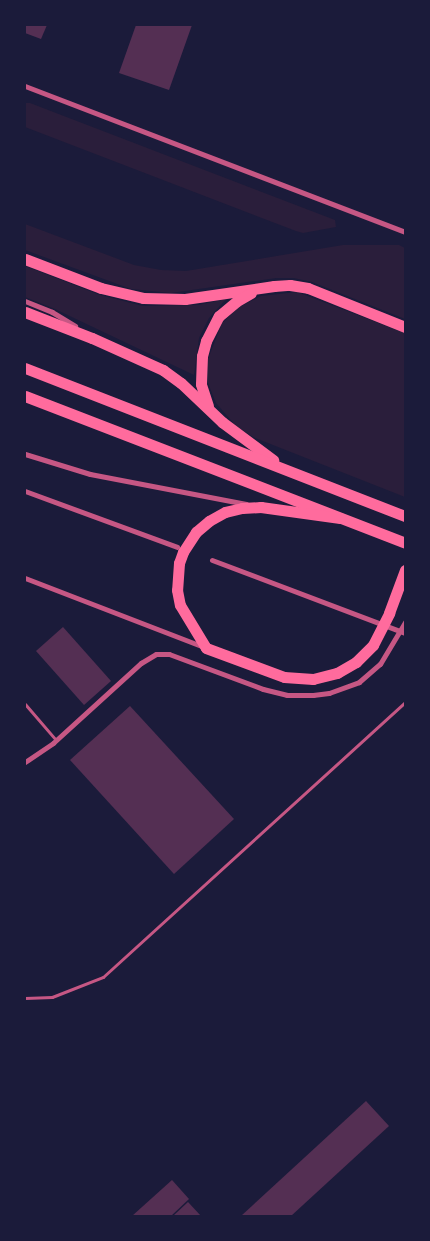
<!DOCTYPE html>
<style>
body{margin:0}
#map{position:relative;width:430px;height:1241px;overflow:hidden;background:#1b1b3a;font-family:Spectral,serif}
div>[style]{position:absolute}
.green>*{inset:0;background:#2a1e3b}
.building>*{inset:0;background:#542f53}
.service>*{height:3px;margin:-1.5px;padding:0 1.5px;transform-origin:1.5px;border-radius:1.5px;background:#c65784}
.minor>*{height:5px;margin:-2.5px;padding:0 2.5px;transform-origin:2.5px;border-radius:2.5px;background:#c65784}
.motorway>*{height:11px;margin:-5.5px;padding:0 5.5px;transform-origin:5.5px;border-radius:5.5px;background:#ff6b9d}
span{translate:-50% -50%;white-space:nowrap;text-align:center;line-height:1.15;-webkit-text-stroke:5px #1b1b3a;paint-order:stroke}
.frame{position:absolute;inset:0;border:26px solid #1b1b3a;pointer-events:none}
</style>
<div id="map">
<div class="green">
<div style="clip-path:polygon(25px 103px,30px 103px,335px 220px,336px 227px,303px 233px,296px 231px,25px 127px)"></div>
<div style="clip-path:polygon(25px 224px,134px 265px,161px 270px,186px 271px,343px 245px,399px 245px,405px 248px,405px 319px,312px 282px,294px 278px,276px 278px,171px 293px,131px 289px,25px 250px)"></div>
<div style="clip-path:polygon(25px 266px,100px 295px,143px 306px,198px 305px,226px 299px,209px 318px,199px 338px,194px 375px,55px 309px,25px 297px)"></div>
<div style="clip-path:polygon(297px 292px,405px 333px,405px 497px,253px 437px,236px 426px,216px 403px,208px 383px,208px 359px,222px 323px,239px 307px,261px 296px)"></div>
</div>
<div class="building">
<div style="clip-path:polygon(25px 25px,47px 25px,41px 39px,25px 33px)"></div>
<div style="clip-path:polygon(136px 25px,192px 25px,169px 90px,119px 73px)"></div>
<div style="clip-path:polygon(63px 627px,111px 681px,84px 705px,36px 651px)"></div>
<div style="clip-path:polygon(130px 706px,234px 819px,174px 874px,70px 760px)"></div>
<div style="clip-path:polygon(366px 1101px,389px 1126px,291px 1216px,241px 1216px)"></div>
<div style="clip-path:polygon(172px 1180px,189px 1199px,171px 1216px,132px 1216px)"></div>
<div style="clip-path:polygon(188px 1202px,201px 1216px,173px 1216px)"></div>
</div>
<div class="service">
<div style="left:25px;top:704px;width:48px;rotate:49.3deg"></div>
<div style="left:25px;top:998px;width:27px;rotate:-2deg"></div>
<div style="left:52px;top:997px;width:55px;rotate:-21.4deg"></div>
<div style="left:103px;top:977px;width:408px;rotate:-42.3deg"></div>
</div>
<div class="minor">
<div style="left:25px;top:86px;width:407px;rotate:21deg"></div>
<div style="left:25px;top:301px;width:29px;rotate:22deg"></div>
<div style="left:52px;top:312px;width:27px;rotate:31deg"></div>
<div style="left:25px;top:454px;width:68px;rotate:17.1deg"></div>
<div style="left:90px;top:474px;width:159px;rotate:10.9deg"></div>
<div style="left:25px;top:491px;width:162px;rotate:20.2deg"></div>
<div style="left:212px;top:560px;width:206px;rotate:20.7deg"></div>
<div style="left:25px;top:578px;width:189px;rotate:21.1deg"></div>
<div style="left:25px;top:762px;width:34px;rotate:-34deg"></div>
<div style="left:53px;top:743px;width:119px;rotate:-42.3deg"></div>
<div style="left:141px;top:663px;width:17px;rotate:-31deg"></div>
<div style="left:156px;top:654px;width:13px"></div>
<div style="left:169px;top:654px;width:100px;rotate:20.4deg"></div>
<div style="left:263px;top:689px;width:25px;rotate:14deg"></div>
<div style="left:287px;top:695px;width:26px"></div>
<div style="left:313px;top:695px;width:16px;rotate:-7deg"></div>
<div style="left:329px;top:693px;width:32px;rotate:-20deg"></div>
<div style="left:359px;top:682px;width:28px;rotate:-41deg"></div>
<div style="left:380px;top:664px;width:49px;rotate:-59.2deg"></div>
</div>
<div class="motorway">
<div style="left:25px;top:259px;width:81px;rotate:20.9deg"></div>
<div style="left:101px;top:288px;width:43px;rotate:13.4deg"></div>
<div style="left:143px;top:298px;width:42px;rotate:1.4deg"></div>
<div style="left:185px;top:299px;width:90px;rotate:-8.3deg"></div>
<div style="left:274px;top:286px;width:16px;rotate:-4deg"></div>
<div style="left:290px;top:285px;width:18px;rotate:9deg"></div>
<div style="left:308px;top:288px;width:105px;rotate:21.9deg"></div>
<div style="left:25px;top:312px;width:72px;rotate:21.2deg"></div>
<div style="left:92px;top:338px;width:78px;rotate:24.3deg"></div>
<div style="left:163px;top:370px;width:22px;rotate:36deg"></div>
<div style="left:181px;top:383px;width:57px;rotate:43.6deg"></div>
<div style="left:222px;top:422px;width:64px;rotate:36.7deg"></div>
<div style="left:25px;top:368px;width:408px;rotate:21.3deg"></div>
<div style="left:25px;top:396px;width:407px;rotate:21.1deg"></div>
<div style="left:208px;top:406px;width:23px;rotate:-108deg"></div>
<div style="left:201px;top:384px;width:28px;rotate:-88deg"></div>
<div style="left:202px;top:356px;width:16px;rotate:-75deg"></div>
<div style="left:206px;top:341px;width:28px;rotate:-63deg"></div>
<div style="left:219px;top:316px;width:23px;rotate:-40deg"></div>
<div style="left:237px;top:301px;width:16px;rotate:-30deg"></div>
<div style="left:340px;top:518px;width:80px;rotate:-172.1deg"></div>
<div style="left:261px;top:507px;width:19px;rotate:177deg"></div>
<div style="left:242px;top:508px;width:17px;rotate:167deg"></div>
<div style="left:225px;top:512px;width:18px;rotate:151deg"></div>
<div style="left:209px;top:521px;width:17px;rotate:140deg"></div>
<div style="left:196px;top:532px;width:24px;rotate:123deg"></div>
<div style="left:183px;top:552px;width:12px;rotate:110deg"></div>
<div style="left:179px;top:563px;width:27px;rotate:94deg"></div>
<div style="left:177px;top:590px;width:15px;rotate:79deg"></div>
<div style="left:180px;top:605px;width:50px;rotate:58.8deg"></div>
<div style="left:206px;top:648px;width:83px;rotate:20.4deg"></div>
<div style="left:284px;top:677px;width:29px;rotate:4deg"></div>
<div style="left:313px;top:679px;width:25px;rotate:-14deg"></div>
<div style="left:337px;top:673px;width:22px;rotate:-30deg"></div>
<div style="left:356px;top:662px;width:24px;rotate:-45deg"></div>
<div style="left:373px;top:645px;width:36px;rotate:-63deg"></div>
<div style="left:389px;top:613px;width:46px;rotate:-69.6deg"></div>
</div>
<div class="frame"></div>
</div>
